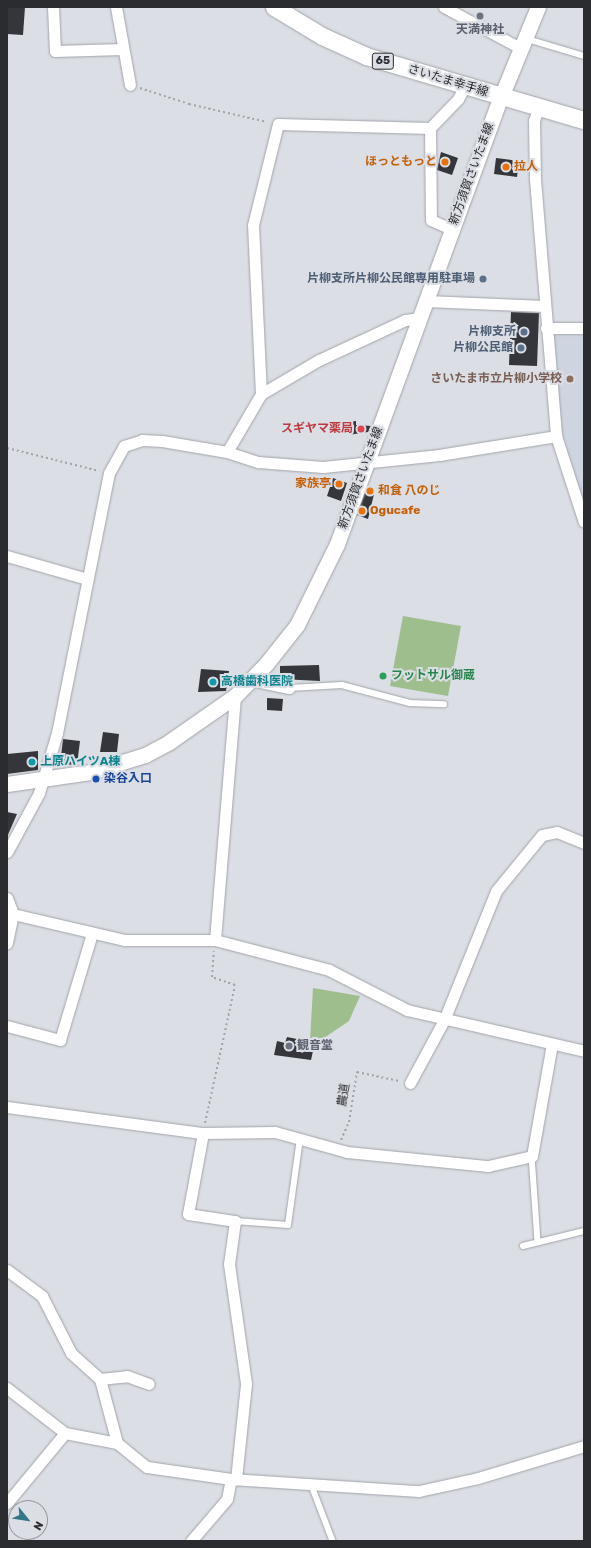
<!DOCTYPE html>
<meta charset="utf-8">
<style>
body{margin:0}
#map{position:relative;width:591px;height:1548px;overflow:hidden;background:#dbdee4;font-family:Rubik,"Noto Sans JP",sans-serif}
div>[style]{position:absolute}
.built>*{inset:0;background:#cfd4e1}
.green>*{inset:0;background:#9ebe8e}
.building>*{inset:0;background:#34363b}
.path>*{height:2px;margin-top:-1px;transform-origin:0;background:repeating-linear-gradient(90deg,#a2a4a9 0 2px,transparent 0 5px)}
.roads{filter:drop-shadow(0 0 1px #a1a4aa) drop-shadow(0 0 1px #a1a4aa)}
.service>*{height:5.5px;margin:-2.75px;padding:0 2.75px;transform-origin:2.75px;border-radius:2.75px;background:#fff}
.minor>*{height:11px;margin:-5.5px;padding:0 5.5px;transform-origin:5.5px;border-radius:5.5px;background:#fff}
.secondary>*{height:15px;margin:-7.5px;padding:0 7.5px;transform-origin:7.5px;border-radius:7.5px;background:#fff}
.primary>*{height:17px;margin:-8.5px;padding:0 8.5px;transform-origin:8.5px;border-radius:8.5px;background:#fff}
.dots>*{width:11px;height:11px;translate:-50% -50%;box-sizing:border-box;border:2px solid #dbdee4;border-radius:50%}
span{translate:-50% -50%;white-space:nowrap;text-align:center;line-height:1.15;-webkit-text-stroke:4px #dbdee4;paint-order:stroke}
.shield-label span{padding:1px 3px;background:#dbdee4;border:1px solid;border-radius:3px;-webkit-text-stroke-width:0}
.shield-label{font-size:11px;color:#2b2c2f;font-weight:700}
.worship-label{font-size:12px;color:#5b616d;font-weight:700}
.left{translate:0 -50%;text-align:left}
.street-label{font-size:12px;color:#2b2c2f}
.food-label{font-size:12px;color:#c56008;font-weight:700}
.right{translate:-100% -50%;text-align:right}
.service-label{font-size:12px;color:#4e5e75;font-weight:700}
.education-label{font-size:12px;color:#785e54;font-weight:700}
.health-label{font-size:12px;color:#be3a42;font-weight:700}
.leisure-label{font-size:12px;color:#27864d;font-weight:700}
.culture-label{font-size:12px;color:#0d838f;font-weight:700}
.transit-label{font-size:12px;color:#164399;font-weight:700}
.frame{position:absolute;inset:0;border:8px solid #2b2c2f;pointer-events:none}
.north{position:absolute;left:8px;top:1500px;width:40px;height:40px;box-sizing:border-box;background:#dbdee4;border:1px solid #95979c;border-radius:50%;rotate:120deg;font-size:11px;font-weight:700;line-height:16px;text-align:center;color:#2b2c2f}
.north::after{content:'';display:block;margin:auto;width:14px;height:18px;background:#337687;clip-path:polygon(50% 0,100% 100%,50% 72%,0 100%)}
</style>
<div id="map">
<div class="built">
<div style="clip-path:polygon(584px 333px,584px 500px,580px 500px,563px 443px,553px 335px)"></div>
</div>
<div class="green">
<div style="clip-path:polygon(403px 616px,461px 626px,448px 696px,390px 686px)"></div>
<div style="clip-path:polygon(313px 988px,360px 996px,349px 1021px,318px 1042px,310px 1041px)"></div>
</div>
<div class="building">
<div style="clip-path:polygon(7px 7px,25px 7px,23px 35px,7px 34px)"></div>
<div style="clip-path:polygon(441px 152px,458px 158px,452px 175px,437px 170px)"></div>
<div style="clip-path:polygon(496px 158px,519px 161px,517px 177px,494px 174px)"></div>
<div style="clip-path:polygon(511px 312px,539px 313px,537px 366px,509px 365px)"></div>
<div style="clip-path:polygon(356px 421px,356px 425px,371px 426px,368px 432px,348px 435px,347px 422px)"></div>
<div style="clip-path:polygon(333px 478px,347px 483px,341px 501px,327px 496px)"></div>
<div style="clip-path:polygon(367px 487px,375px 490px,368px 519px,357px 515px)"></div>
<div style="clip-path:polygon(319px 665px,320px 681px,280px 679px,280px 666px)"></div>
<div style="clip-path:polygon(201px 669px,229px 671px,226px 691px,198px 692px)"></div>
<div style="clip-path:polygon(267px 698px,283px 699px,282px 711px,267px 710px)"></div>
<div style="clip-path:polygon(103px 732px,119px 734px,117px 752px,100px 752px)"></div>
<div style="clip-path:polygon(63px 739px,80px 741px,77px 765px,60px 764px)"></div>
<div style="clip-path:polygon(38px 751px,38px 770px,7px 774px,7px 754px)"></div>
<div style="clip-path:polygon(7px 812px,17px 814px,7px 837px)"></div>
<div style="clip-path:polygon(287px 1037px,302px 1040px,300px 1049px,313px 1051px,311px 1060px,274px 1055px,277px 1041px,285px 1043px)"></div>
</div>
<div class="path">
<div style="left:140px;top:88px;width:52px;rotate:18.1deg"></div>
<div style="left:189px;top:104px;width:80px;rotate:13deg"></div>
<div style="left:7px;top:448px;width:95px;rotate:14deg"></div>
<div style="left:205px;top:1123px;width:141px;rotate:-77.7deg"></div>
<div style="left:235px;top:985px;width:24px;rotate:-161deg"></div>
<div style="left:212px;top:977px;width:26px;rotate:-86deg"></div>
<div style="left:341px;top:1140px;width:20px;rotate:-66deg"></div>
<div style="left:349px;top:1122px;width:51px;rotate:-80.9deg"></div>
<div style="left:357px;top:1072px;width:43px;rotate:12.1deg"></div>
</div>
<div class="roads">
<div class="service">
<div style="left:527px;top:39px;width:59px;rotate:16.6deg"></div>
<div style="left:289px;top:688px;width:53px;rotate:-3.2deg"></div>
<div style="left:342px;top:685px;width:70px;rotate:14.8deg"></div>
<div style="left:410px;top:703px;width:34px;rotate:2deg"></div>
<div style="left:532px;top:1156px;width:85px;rotate:86deg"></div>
<div style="left:235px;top:1221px;width:53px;rotate:4.3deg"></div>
<div style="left:288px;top:1225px;width:88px;rotate:-82.1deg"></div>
<div style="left:523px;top:1246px;width:63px;rotate:-13.8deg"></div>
<div style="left:312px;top:1486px;width:59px;rotate:69.1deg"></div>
</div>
<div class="minor">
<div style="left:53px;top:7px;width:44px;rotate:87.4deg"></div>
<div style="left:55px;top:51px;width:68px;rotate:-1.7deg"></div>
<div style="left:116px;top:7px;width:79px;rotate:79.8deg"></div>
<div style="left:444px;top:7px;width:86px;rotate:28.3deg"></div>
<div style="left:538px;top:107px;width:15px;rotate:106deg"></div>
<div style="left:534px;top:121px;width:58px;rotate:89deg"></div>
<div style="left:535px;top:179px;width:258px;rotate:85.3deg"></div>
<div style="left:556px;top:436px;width:90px;rotate:72deg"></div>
<div style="left:430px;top:128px;width:92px;rotate:89.4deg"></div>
<div style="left:431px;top:220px;width:22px;rotate:24deg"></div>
<div style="left:426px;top:301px;width:118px;rotate:2.4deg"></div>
<div style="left:546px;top:328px;width:38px"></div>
<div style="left:261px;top:394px;width:169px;rotate:-92.7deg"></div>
<div style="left:253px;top:225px;width:104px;rotate:-76.1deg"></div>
<div style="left:278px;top:124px;width:152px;rotate:1.5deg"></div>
<div style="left:430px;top:128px;width:40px;rotate:-46deg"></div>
<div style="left:458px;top:99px;width:13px;rotate:-63deg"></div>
<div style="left:227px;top:452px;width:67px;rotate:-59.6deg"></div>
<div style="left:261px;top:394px;width:67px;rotate:-30.4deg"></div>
<div style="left:319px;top:360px;width:95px;rotate:-24.9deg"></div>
<div style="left:405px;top:320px;width:15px;rotate:-8deg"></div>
<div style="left:7px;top:556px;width:83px;rotate:16deg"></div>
<div style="left:251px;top:680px;width:39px;rotate:12deg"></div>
<div style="left:7px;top:852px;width:67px;rotate:-61.5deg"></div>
<div style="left:39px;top:793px;width:63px;rotate:-73.3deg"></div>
<div style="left:57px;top:733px;width:265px;rotate:-78.7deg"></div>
<div style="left:109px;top:473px;width:31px;rotate:-61deg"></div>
<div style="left:124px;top:446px;width:19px;rotate:-18deg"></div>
<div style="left:142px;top:440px;width:20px;rotate:3deg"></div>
<div style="left:162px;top:441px;width:66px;rotate:9.6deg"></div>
<div style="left:227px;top:452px;width:33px;rotate:18deg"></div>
<div style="left:258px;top:462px;width:65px;rotate:4.4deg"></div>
<div style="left:323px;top:467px;width:117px;rotate:-5.9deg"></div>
<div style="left:439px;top:455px;width:119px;rotate:-9.2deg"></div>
<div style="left:7px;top:898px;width:17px;rotate:69deg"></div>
<div style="left:13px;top:914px;width:30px;rotate:102deg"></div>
<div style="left:13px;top:914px;width:115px;rotate:13.1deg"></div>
<div style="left:125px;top:940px;width:90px"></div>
<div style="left:215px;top:940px;width:118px;rotate:14.7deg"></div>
<div style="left:329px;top:970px;width:88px;rotate:27.1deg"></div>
<div style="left:407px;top:1010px;width:182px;rotate:13deg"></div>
<div style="left:215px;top:940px;width:245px;rotate:-85.3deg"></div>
<div style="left:7px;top:1026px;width:55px;rotate:14.8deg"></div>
<div style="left:60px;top:1040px;width:112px;rotate:-73.3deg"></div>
<div style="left:410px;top:1083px;width:72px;rotate:-61.6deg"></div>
<div style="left:444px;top:1020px;width:139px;rotate:-68deg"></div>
<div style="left:496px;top:891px;width:72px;rotate:-50.6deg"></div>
<div style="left:542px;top:835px;width:15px;rotate:-11deg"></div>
<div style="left:557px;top:832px;width:29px;rotate:22deg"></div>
<div style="left:7px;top:1107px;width:198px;rotate:7.6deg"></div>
<div style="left:203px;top:1133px;width:72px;rotate:-0.8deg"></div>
<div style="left:275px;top:1132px;width:75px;rotate:15.5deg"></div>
<div style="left:347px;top:1152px;width:142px;rotate:5.7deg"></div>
<div style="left:488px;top:1166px;width:45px;rotate:-12.8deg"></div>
<div style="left:532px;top:1156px;width:114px;rotate:-79.9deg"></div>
<div style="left:203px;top:1133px;width:82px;rotate:100.5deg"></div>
<div style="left:188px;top:1214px;width:48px;rotate:8.5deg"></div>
<div style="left:235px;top:1221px;width:43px;rotate:97.9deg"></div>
<div style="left:229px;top:1264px;width:121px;rotate:81.9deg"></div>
<div style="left:246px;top:1384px;width:96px;rotate:96deg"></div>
<div style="left:7px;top:1270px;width:44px;rotate:36.6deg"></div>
<div style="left:42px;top:1296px;width:64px;rotate:63deg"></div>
<div style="left:71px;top:1353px;width:39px;rotate:42deg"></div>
<div style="left:100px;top:1379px;width:66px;rotate:75.1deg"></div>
<div style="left:100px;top:1379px;width:27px;rotate:-6deg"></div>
<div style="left:127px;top:1376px;width:23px;rotate:20deg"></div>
<div style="left:7px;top:1388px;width:73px;rotate:37.8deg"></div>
<div style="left:65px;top:1433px;width:53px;rotate:10.9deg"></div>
<div style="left:117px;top:1443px;width:38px;rotate:39deg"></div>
<div style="left:147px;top:1467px;width:85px;rotate:8.1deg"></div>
<div style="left:231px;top:1479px;width:188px;rotate:3.7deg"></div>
<div style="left:419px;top:1491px;width:60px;rotate:-12.4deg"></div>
<div style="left:478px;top:1478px;width:111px;rotate:-16.8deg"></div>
<div style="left:7px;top:1503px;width:91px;rotate:-50.4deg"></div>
<div style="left:191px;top:1541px;width:55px;rotate:-49.4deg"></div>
<div style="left:227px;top:1499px;width:20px;rotate:-79deg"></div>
</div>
<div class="secondary">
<div style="left:7px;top:784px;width:84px;rotate:-8.2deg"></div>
<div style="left:90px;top:772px;width:58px;rotate:-17.2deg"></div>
<div style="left:145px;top:755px;width:27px;rotate:-28deg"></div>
<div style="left:169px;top:742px;width:80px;rotate:-34.9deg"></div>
<div style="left:235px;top:696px;width:45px;rotate:-45.9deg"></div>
<div style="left:266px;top:664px;width:50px;rotate:-51.5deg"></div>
<div style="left:297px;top:625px;width:90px;rotate:-63.7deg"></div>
<div style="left:337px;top:544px;width:476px;rotate:-69.9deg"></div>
<div style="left:501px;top:97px;width:97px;rotate:-67.7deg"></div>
</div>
<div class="primary">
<div style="left:274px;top:7px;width:56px;rotate:31.1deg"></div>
<div style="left:322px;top:36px;width:48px;rotate:24.4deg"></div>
<div style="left:366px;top:56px;width:227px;rotate:16.4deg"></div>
</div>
</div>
<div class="dots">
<div style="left:480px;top:16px;background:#6b7280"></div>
<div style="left:445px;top:162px;background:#e8710a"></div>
<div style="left:506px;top:167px;background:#e8710a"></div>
<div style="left:483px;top:279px;background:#5c6f8a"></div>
<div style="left:524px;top:332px;background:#5c6f8a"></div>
<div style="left:521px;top:348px;background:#5c6f8a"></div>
<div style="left:570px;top:379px;background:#8d6e63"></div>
<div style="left:361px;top:429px;background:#e0444e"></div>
<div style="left:339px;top:484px;background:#e8710a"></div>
<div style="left:370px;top:491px;background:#e8710a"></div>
<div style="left:362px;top:511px;background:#e8710a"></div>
<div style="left:383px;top:676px;background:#2e9e5b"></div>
<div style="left:213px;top:682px;background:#0f9aa8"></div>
<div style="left:32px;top:762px;background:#0f9aa8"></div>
<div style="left:96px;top:779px;background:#1a4fb4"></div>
<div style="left:289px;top:1046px;background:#6b7280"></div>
</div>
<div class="shield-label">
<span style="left:383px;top:61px">65</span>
</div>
<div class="worship-label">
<span style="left:480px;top:30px">天満神社</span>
<span class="left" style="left:297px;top:1046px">観音堂</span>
</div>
<div class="street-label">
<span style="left:448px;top:81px;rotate:17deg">さいたま幸手線</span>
<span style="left:472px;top:174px;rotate:-70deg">新方須賀さいたま線</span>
<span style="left:361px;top:478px;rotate:-70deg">新方須賀さいたま線</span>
<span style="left:344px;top:1095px;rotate:-81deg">農道</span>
</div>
<div class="food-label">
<span class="right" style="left:437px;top:162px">ほっともっと</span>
<span class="left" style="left:514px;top:167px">拉人</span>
<span class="right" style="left:331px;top:484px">家族亭</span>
<span class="left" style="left:378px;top:491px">和食 八のじ</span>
<span class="left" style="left:370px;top:511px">Ogucafe</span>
</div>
<div class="service-label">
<span class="right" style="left:475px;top:279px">片柳支所片柳公民館専用駐車場</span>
<span class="right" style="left:516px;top:332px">片柳支所</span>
<span class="right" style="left:513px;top:348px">片柳公民館</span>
</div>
<div class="education-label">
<span class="right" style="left:562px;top:379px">さいたま市立片柳小学校</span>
</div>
<div class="health-label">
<span class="right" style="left:353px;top:429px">スギヤマ薬局</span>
</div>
<div class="leisure-label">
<span class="left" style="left:391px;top:676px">フットサル御蔵</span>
</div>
<div class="culture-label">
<span class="left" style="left:221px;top:682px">高橋歯科医院</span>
<span class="left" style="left:40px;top:762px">上原ハイツA棟</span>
</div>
<div class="transit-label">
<span class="left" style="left:104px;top:779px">染谷入口</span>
</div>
<div class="frame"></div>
<div class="north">N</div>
</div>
